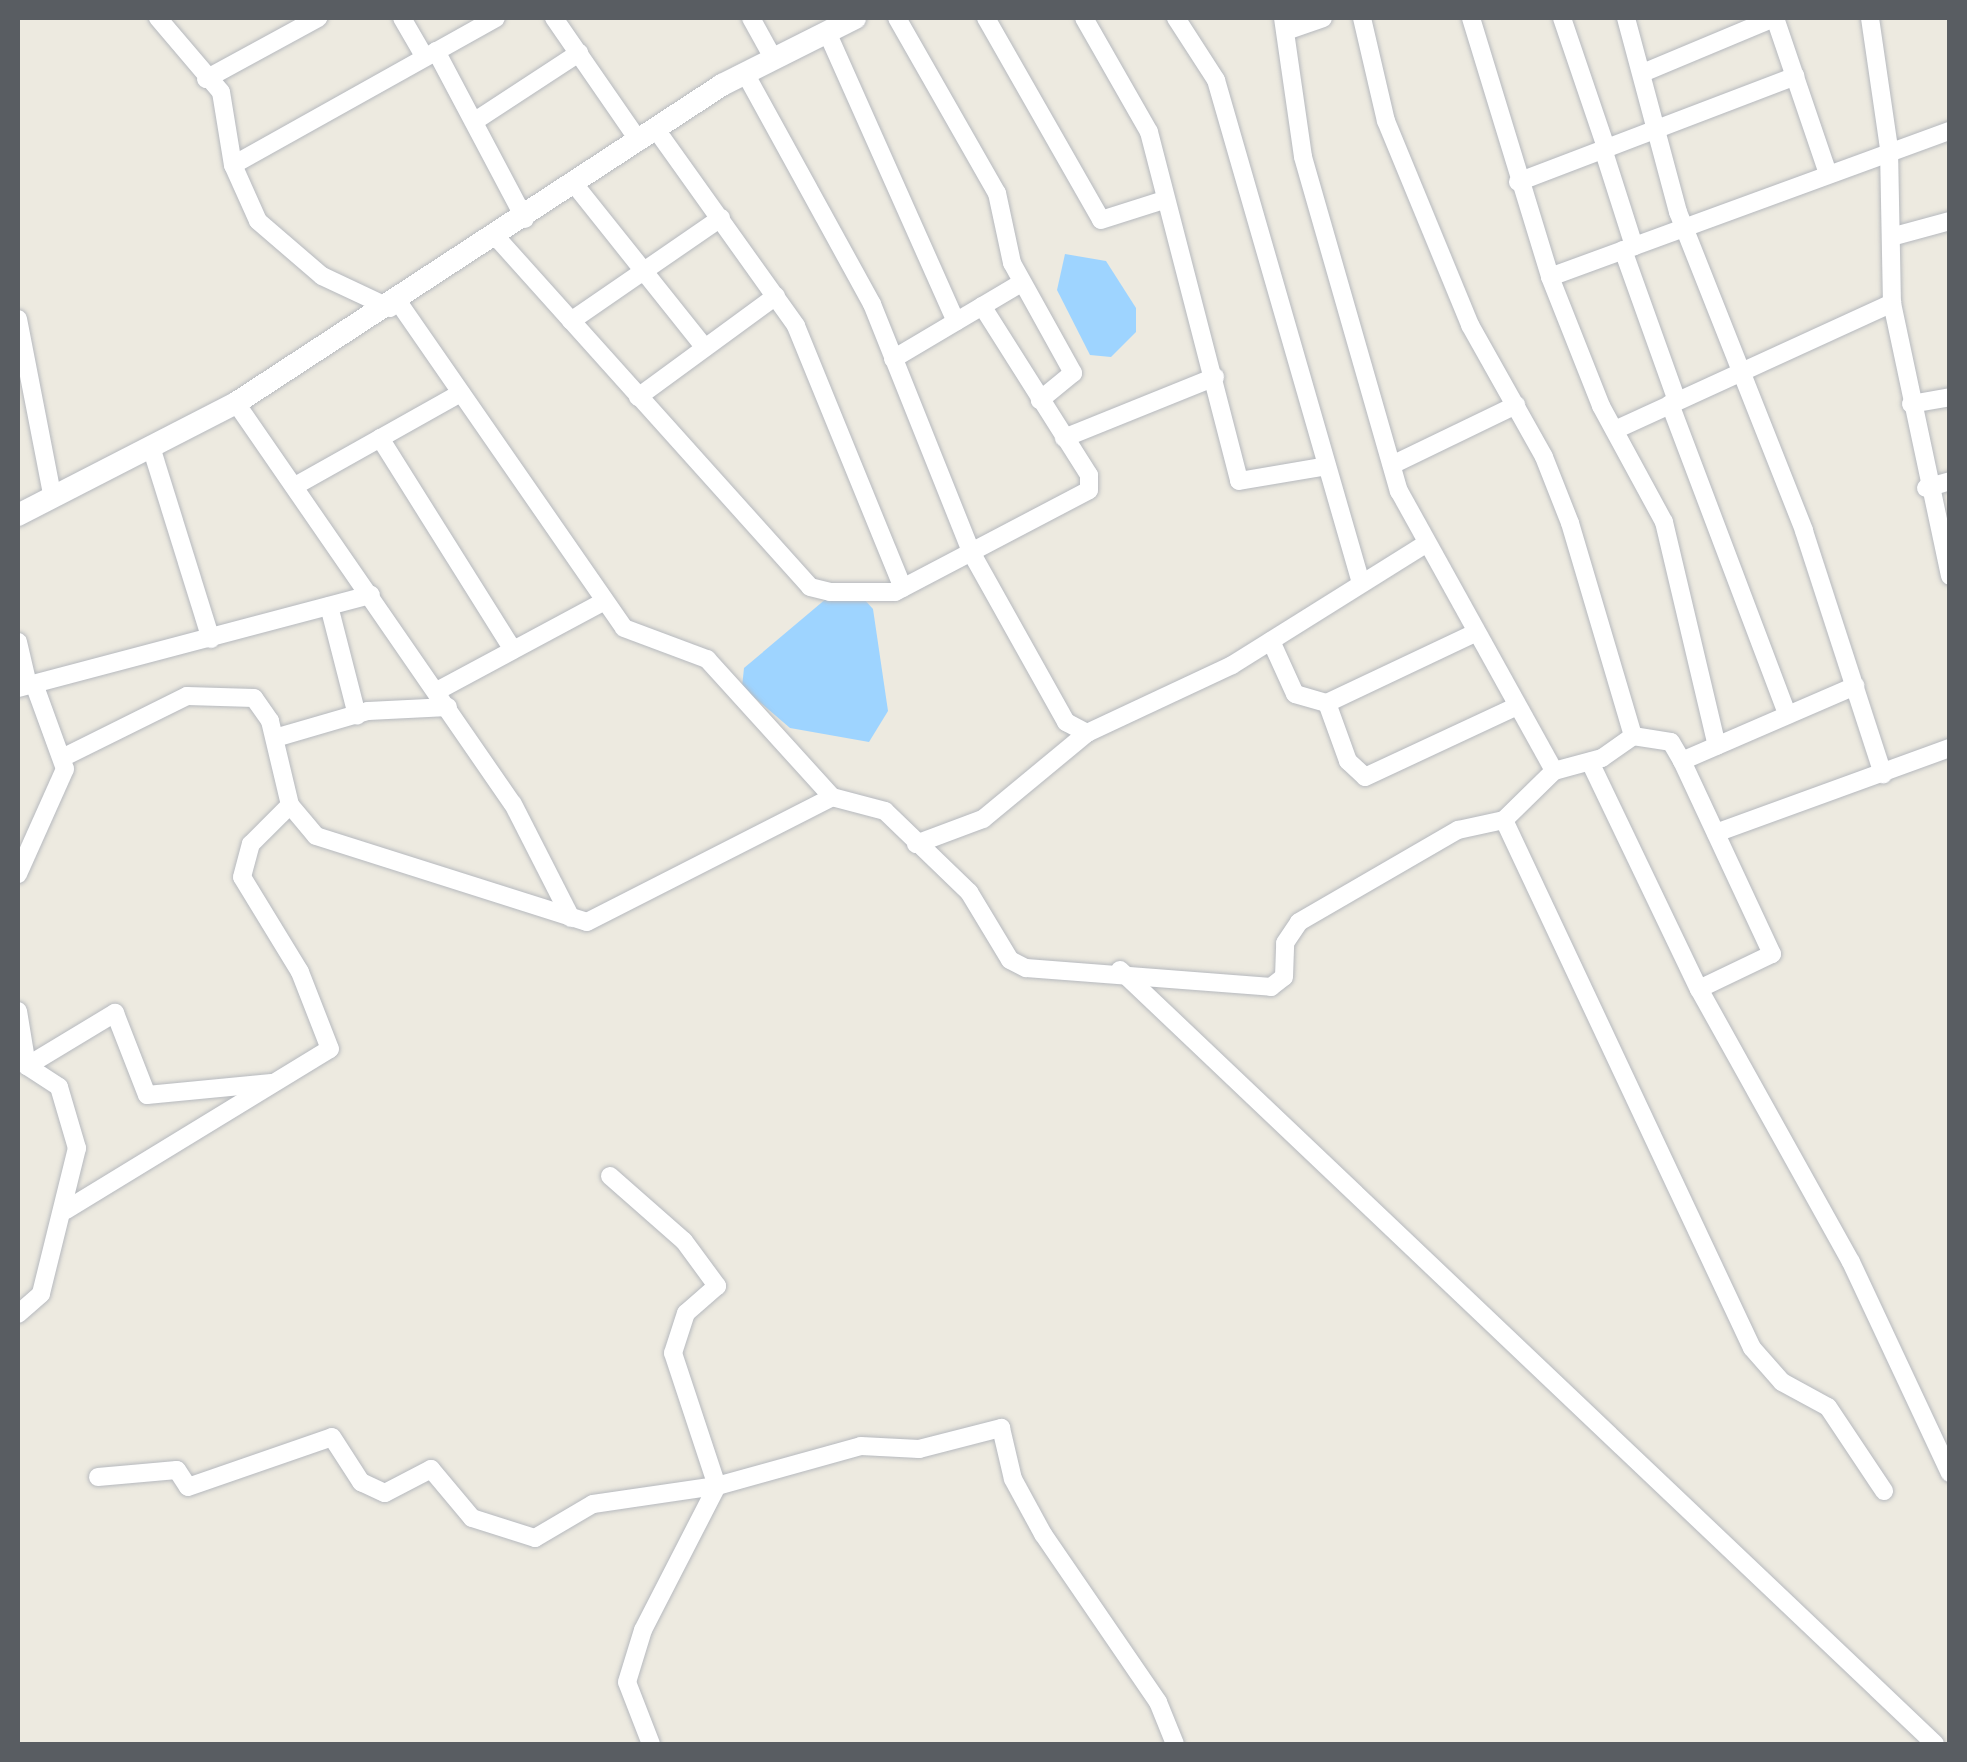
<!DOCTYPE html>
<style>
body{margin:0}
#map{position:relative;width:1967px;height:1762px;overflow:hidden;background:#edeae0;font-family:"Exo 2",sans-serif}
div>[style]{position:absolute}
.water>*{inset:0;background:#9ed4ff}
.roads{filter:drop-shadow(0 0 2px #b6b9be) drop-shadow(0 0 2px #b6b9be)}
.minor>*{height:18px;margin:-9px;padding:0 9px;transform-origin:9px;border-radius:9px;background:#fff}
.tertiary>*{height:22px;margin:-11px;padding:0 11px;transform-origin:11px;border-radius:11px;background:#fff}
span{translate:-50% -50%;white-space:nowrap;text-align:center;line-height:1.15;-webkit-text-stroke:8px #fff;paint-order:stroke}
.frame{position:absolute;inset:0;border:20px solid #595d62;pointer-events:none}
</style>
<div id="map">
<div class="water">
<div style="clip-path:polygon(1065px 254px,1106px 261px,1136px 308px,1136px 332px,1111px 357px,1090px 355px,1057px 290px)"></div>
<div style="clip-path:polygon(827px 598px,864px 599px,873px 609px,888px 711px,869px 742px,790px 728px,742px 687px,744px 668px)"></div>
</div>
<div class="roads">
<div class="minor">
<div style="left:158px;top:18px;width:97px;rotate:49.6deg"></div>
<div style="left:221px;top:92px;width:74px;rotate:80.7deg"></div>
<div style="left:233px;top:165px;width:61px;rotate:65.9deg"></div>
<div style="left:258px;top:221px;width:84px;rotate:40.7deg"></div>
<div style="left:322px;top:276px;width:75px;rotate:25.2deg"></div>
<div style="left:402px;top:18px;width:44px;rotate:59.9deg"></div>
<div style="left:554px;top:18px;width:150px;rotate:55.4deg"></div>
<div style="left:751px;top:18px;width:43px;rotate:61.1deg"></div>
<div style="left:897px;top:18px;width:202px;rotate:60.3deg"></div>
<div style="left:997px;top:193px;width:72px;rotate:77.9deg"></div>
<div style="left:1012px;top:263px;width:126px;rotate:61deg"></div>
<div style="left:1073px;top:373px;width:43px;rotate:140.7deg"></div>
<div style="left:986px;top:18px;width:232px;rotate:60.3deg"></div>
<div style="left:1101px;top:220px;width:66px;rotate:-17.6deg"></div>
<div style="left:1084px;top:18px;width:131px;rotate:60.3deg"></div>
<div style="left:1149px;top:132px;width:360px;rotate:75.5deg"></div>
<div style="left:1239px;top:481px;width:89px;rotate:-9.7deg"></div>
<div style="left:1176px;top:18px;width:74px;rotate:57.2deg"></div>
<div style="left:1216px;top:80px;width:523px;rotate:73.92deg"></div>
<div style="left:1283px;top:18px;width:140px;rotate:81.8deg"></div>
<div style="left:1303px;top:157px;width:348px;rotate:74deg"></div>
<div style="left:1399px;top:491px;width:320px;rotate:61deg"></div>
<div style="left:1362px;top:18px;width:106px;rotate:76.9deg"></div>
<div style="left:1386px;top:121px;width:221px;rotate:67.6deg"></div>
<div style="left:1470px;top:325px;width:151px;rotate:60.7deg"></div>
<div style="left:1544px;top:457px;width:71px;rotate:68.5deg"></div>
<div style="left:1570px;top:523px;width:222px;rotate:73.5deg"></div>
<div style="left:1471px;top:18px;width:271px;rotate:73deg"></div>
<div style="left:1550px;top:277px;width:139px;rotate:68.4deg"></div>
<div style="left:1601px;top:406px;width:132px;rotate:61.5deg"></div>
<div style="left:1664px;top:522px;width:230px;rotate:76.7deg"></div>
<div style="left:1562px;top:18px;width:139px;rotate:71.2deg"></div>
<div style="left:1626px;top:18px;width:201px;rotate:75deg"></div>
<div style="left:1678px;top:212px;width:343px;rotate:68.4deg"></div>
<div style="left:1804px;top:531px;width:256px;rotate:72deg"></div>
<div style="left:1775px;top:18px;width:162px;rotate:71.2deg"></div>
<div style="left:1870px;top:18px;width:132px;rotate:81.7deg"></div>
<div style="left:1889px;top:149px;width:154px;rotate:88.9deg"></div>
<div style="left:1892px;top:303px;width:279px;rotate:78deg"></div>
<div style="left:1286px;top:31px;width:39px;rotate:-19deg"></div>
<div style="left:827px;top:32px;width:317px;rotate:66deg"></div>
<div style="left:436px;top:51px;width:190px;rotate:62.1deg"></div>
<div style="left:1645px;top:72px;width:140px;rotate:-22.7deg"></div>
<div style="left:745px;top:73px;width:264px;rotate:61.2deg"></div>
<div style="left:872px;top:304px;width:267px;rotate:68.2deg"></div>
<div style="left:971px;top:552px;width:195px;rotate:60.8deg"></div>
<div style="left:1066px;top:722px;width:24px;rotate:28deg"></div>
<div style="left:206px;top:79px;width:128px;rotate:-28.6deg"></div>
<div style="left:478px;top:119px;width:121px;rotate:-33.2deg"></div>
<div style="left:655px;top:128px;width:243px;rotate:54.5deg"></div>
<div style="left:796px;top:326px;width:283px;rotate:67.8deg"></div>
<div style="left:1604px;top:152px;width:99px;rotate:72.3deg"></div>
<div style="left:233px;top:165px;width:301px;rotate:-29.2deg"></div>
<div style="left:1518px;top:182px;width:297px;rotate:-20.9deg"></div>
<div style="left:575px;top:185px;width:208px;rotate:51.4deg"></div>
<div style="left:1891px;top:237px;width:61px;rotate:-15.2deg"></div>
<div style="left:498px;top:239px;width:467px;rotate:48.1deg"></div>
<div style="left:810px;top:587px;width:21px;rotate:14deg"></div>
<div style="left:830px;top:592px;width:65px"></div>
<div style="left:895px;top:592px;width:219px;rotate:-27.7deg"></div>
<div style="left:1089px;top:490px;width:15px;rotate:-90deg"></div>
<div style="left:1089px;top:475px;width:200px;rotate:-122.3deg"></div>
<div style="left:1623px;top:250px;width:160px;rotate:70.3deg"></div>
<div style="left:1550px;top:277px;width:426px;rotate:-20.1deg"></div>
<div style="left:399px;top:303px;width:395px;rotate:55.3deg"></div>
<div style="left:624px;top:628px;width:89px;rotate:20.5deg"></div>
<div style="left:707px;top:659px;width:186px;rotate:47.8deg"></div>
<div style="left:832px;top:797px;width:55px;rotate:14.8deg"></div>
<div style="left:885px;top:811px;width:117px;rotate:44deg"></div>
<div style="left:969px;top:892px;width:79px;rotate:58.9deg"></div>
<div style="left:1010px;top:960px;width:18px;rotate:27deg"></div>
<div style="left:1026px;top:968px;width:246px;rotate:4.4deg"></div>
<div style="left:1271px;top:987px;width:16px;rotate:-38deg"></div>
<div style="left:1284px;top:977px;width:34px;rotate:-88deg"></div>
<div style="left:1285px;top:943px;width:25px;rotate:-56deg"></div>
<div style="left:1299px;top:922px;width:184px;rotate:-30.1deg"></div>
<div style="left:1458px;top:830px;width:47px;rotate:-12.3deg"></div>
<div style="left:1504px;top:820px;width:70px;rotate:-44.4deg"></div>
<div style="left:1554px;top:771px;width:50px;rotate:-15.2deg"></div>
<div style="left:1602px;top:758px;width:38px;rotate:-35deg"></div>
<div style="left:1633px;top:736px;width:38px;rotate:9deg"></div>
<div style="left:1671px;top:742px;width:22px;rotate:60deg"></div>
<div style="left:1682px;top:761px;width:189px;rotate:-23.4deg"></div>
<div style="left:18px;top:319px;width:183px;rotate:79deg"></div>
<div style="left:571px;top:321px;width:182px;rotate:-34.5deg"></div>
<div style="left:893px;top:359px;width:149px;rotate:-30.7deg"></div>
<div style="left:638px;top:397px;width:171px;rotate:-36.2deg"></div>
<div style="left:236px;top:403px;width:487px;rotate:55.4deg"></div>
<div style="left:513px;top:804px;width:128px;rotate:63deg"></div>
<div style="left:1670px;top:404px;width:331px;rotate:69.3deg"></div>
<div style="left:1911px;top:404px;width:40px;rotate:-10deg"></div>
<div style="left:1615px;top:430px;width:305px;rotate:-24.6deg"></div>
<div style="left:380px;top:438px;width:250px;rotate:57.9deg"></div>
<div style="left:1064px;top:438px;width:163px;rotate:-22deg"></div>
<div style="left:152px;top:450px;width:198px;rotate:72.7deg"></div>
<div style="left:1392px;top:465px;width:138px;rotate:-25.8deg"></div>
<div style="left:295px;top:486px;width:190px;rotate:-29.3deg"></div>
<div style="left:1926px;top:488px;width:25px;rotate:-16deg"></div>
<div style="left:329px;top:606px;width:113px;rotate:75.6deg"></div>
<div style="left:1271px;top:641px;width:58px;rotate:65.6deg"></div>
<div style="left:1295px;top:694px;width:33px;rotate:16deg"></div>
<div style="left:1327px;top:703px;width:161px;rotate:-25.3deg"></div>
<div style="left:18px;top:642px;width:44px;rotate:76.9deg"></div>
<div style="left:18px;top:688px;width:365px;rotate:-14.8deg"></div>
<div style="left:437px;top:691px;width:188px;rotate:-28.2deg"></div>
<div style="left:1327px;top:703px;width:62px;rotate:70.1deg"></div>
<div style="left:1348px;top:761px;width:23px;rotate:43deg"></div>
<div style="left:1365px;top:777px;width:163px;rotate:-25deg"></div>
<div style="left:275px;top:738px;width:97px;rotate:-16.2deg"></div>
<div style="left:368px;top:711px;width:80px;rotate:-2.9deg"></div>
<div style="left:64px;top:757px;width:137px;rotate:-26.4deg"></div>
<div style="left:187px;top:696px;width:67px;rotate:1.7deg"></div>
<div style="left:254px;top:698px;width:28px;rotate:55deg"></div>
<div style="left:270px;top:721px;width:86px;rotate:76.6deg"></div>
<div style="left:290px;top:805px;width:40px;rotate:50deg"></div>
<div style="left:316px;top:836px;width:284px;rotate:17.6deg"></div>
<div style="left:587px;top:922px;width:275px;rotate:-27deg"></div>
<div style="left:1682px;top:761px;width:213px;rotate:65deg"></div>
<div style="left:1772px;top:954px;width:81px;rotate:154.4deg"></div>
<div style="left:1590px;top:762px;width:252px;rotate:64.4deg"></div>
<div style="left:1699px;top:989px;width:312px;rotate:60.9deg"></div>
<div style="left:1851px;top:1262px;width:233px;rotate:64.9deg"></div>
<div style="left:1504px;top:820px;width:583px;rotate:64.84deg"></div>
<div style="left:1752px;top:1348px;width:45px;rotate:48.6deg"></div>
<div style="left:1782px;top:1382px;width:52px;rotate:28.5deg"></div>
<div style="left:1828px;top:1407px;width:101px;rotate:56.3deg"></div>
<div style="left:1716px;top:833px;width:249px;rotate:-20deg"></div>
<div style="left:916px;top:844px;width:72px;rotate:-20.5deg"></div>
<div style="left:983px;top:819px;width:135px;rotate:-39.6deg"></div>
<div style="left:1087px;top:733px;width:160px;rotate:-25.1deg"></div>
<div style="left:1232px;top:665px;width:226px;rotate:-32deg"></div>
<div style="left:18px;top:874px;width:115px;rotate:-65.9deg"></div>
<div style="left:65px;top:769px;width:90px;rotate:-110deg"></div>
<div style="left:1120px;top:970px;width:1124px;rotate:43.52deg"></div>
<div style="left:18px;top:1011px;width:56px;rotate:80.7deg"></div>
<div style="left:27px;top:1066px;width:38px;rotate:33deg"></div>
<div style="left:59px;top:1087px;width:64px;rotate:73.6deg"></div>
<div style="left:77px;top:1148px;width:150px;rotate:103.9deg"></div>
<div style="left:41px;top:1294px;width:30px;rotate:139deg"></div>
<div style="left:27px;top:1066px;width:103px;rotate:-31.1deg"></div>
<div style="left:115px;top:1013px;width:88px;rotate:68.7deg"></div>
<div style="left:147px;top:1095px;width:125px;rotate:-5.5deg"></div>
<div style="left:610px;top:1176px;width:98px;rotate:41.3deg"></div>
<div style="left:684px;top:1241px;width:56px;rotate:53.7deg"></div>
<div style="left:717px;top:1286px;width:41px;rotate:138.9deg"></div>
<div style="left:686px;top:1313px;width:42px;rotate:108deg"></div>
<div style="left:673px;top:1353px;width:140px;rotate:71.7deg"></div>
<div style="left:717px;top:1486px;width:149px;rotate:-15.5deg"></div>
<div style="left:861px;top:1446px;width:58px;rotate:3deg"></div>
<div style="left:919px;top:1449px;width:85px;rotate:-14.4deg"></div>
<div style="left:1001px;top:1428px;width:52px;rotate:76.8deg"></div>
<div style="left:1013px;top:1479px;width:63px;rotate:61.4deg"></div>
<div style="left:1043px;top:1534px;width:204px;rotate:55.6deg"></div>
<div style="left:1158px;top:1702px;width:45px;rotate:68deg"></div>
<div style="left:66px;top:1210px;width:309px;rotate:-31.4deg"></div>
<div style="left:330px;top:1049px;width:83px;rotate:-111.3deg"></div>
<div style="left:300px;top:972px;width:111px;rotate:-121.4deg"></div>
<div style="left:242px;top:877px;width:34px;rotate:-75deg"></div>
<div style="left:251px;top:844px;width:55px;rotate:-45deg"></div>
<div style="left:98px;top:1477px;width:79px;rotate:-5.1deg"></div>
<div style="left:177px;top:1470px;width:20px;rotate:57deg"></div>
<div style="left:188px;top:1487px;width:152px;rotate:-19.1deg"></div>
<div style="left:332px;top:1437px;width:54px;rotate:57.2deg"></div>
<div style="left:361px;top:1482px;width:26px;rotate:25deg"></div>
<div style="left:385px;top:1493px;width:52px;rotate:-27.6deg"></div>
<div style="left:431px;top:1469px;width:64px;rotate:50.1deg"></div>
<div style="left:472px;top:1518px;width:66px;rotate:17.6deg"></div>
<div style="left:535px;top:1538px;width:67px;rotate:-30.4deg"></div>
<div style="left:593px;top:1504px;width:125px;rotate:-8.3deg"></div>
<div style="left:651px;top:1744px;width:66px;rotate:-111.2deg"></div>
<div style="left:627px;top:1682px;width:54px;rotate:-72.9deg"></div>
<div style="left:643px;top:1630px;width:162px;rotate:-62.8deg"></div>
</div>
<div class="tertiary">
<div style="left:18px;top:515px;width:245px;rotate:-27.2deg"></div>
<div style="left:236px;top:403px;width:581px;rotate:-33.2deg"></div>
<div style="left:722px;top:85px;width:149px;rotate:-26.7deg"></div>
</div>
</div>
<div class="frame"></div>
</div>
